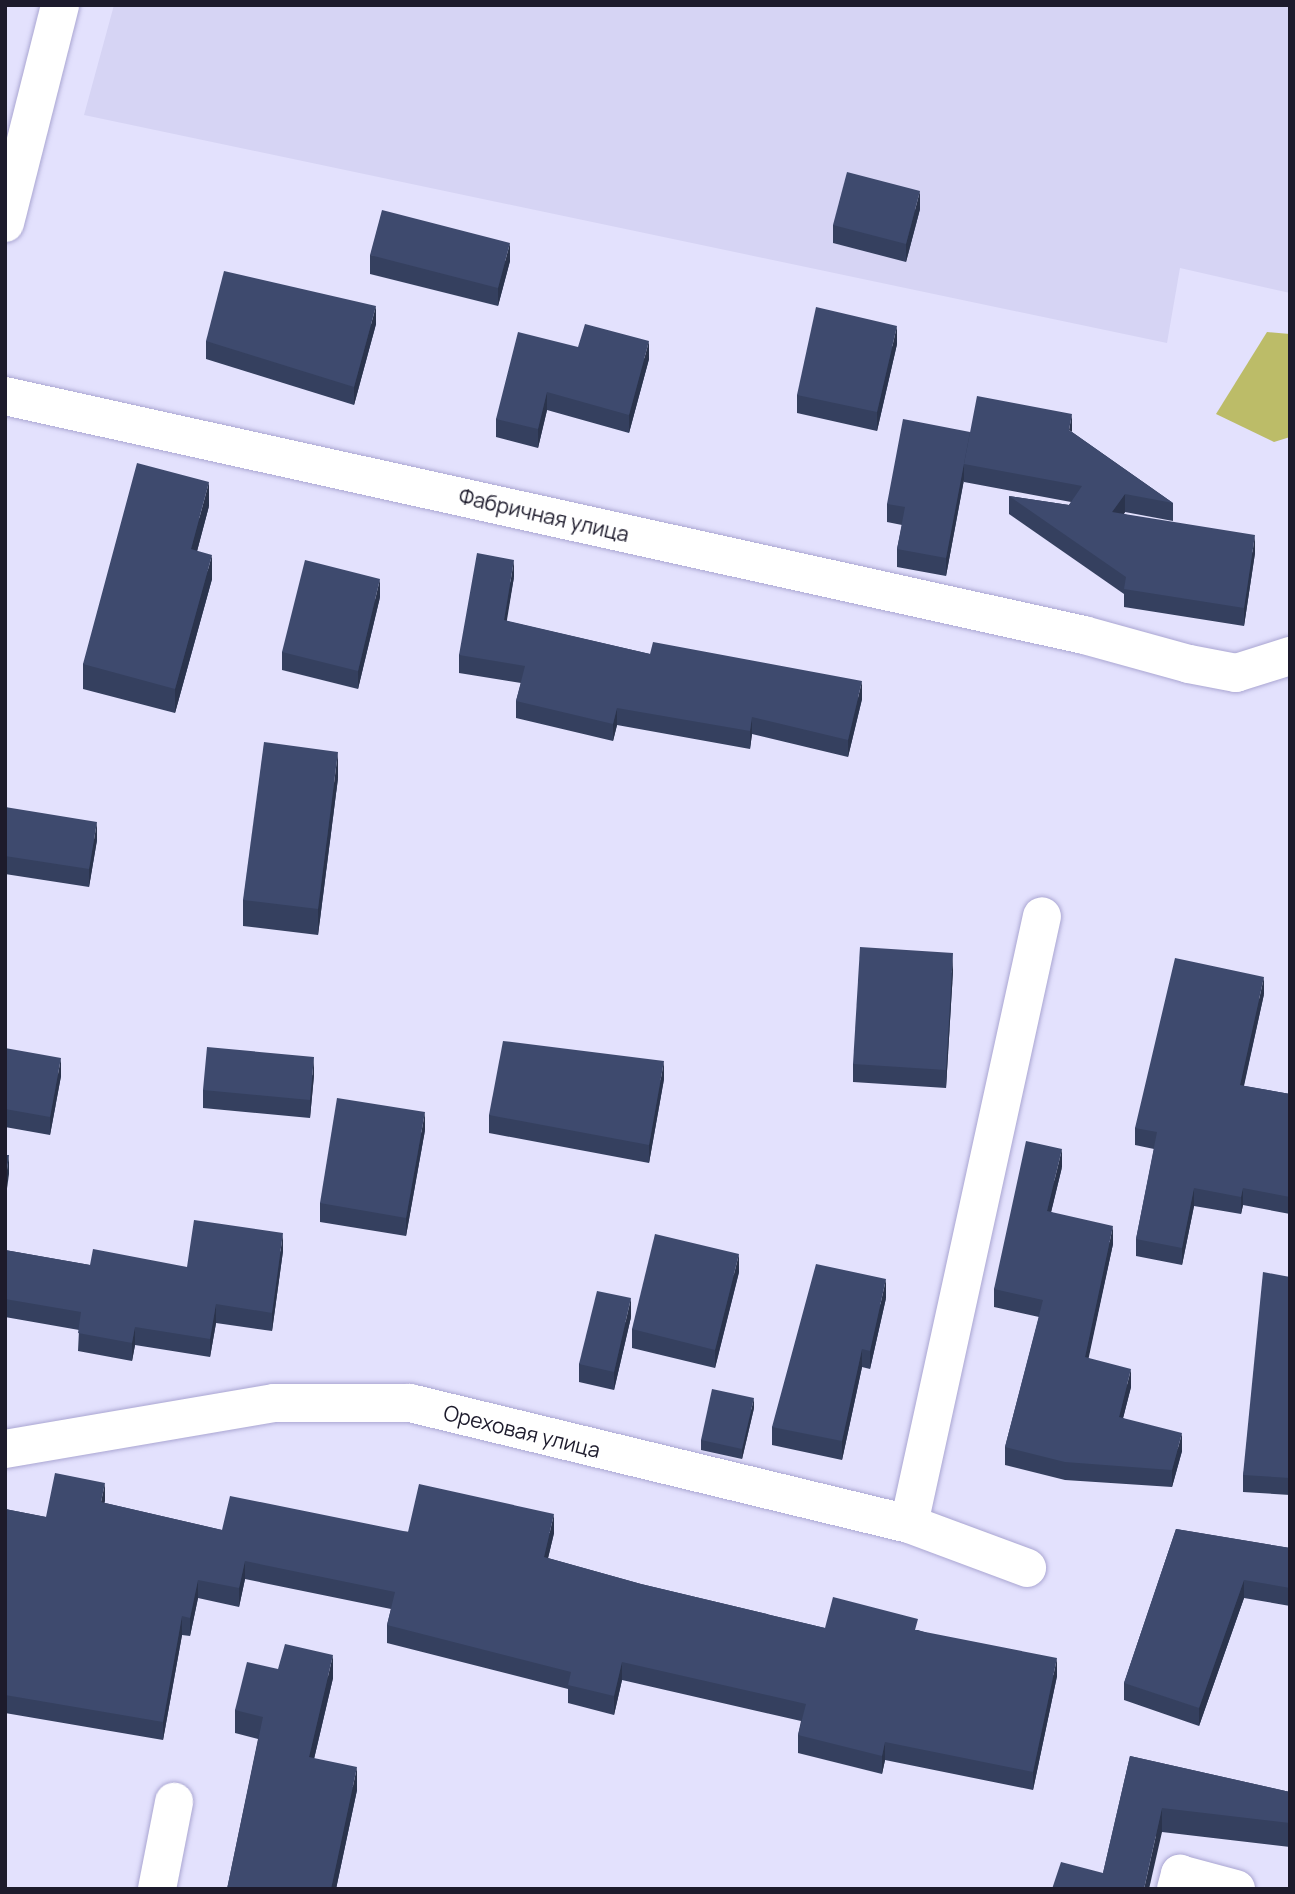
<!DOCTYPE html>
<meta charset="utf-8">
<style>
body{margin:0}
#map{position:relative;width:1295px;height:1894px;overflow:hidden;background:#e3e1fd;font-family:Manrope,sans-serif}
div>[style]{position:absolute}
.built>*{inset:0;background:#d6d4f4}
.green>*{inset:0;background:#bcbc68}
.roads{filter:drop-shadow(0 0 2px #aaa6d2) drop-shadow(0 0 2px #aaa6d2)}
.minor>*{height:38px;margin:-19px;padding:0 19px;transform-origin:19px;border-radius:19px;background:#fff}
.major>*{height:38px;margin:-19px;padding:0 19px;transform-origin:19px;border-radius:19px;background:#fff}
.wall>*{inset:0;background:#35405f}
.shaded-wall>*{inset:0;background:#2b344d}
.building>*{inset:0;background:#3e4a6e}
span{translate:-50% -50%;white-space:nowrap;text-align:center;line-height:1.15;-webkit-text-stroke:7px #fff;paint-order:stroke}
.street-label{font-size:21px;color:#1d1b2c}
.frame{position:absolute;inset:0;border:7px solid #1d1b2c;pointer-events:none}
</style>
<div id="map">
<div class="built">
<div style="clip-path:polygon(114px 5px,1290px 5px,1290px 293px,1180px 268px,1167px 343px,84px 115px)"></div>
</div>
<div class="green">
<div style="clip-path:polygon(1267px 332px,1290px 334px,1290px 437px,1274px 442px,1216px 414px)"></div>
</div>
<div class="roads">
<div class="minor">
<div style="left:5px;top:396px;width:1105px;rotate:12.49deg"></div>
<div style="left:1084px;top:635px;width:109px;rotate:15.4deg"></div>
<div style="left:1189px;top:664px;width:48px;rotate:10.8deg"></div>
<div style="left:1236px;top:673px;width:57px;rotate:-17.5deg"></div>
<div style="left:5px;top:1449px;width:273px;rotate:-9.7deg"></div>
<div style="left:274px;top:1403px;width:136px"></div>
<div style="left:410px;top:1403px;width:513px;rotate:13.63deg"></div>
<div style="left:909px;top:1524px;width:126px;rotate:20.4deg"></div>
<div style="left:909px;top:1524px;width:622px;rotate:-77.66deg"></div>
<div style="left:157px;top:1889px;width:89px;rotate:-78.9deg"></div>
<div style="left:1176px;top:1889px;width:16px;rotate:-75deg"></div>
<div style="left:1180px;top:1874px;width:58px;rotate:15deg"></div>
</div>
<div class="major">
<div style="left:5px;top:223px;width:225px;rotate:-75.8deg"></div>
</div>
</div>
<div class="wall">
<div style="clip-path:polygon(920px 209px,906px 262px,833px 243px,833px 225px)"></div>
<div style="clip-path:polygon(370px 255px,510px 261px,498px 306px,370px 274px)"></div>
<div style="clip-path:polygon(376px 324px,354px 405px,206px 359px,206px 341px)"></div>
<div style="clip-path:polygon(897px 344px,877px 431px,797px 413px,797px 395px)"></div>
<div style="clip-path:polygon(578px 347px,649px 359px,629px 433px,547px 410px,538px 448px,496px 437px,496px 419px)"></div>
<div style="clip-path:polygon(970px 432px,1072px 432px,1173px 503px,1173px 521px,1125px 512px,1124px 514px,1255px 553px,1244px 626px,1124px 607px,1124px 594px,1009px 514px,1009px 496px,1069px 505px,1071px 502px,964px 482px,964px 480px,946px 576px,897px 567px,897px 549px,902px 525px,887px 522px,887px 504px)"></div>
<div style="clip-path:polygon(209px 506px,197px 551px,212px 579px,175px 713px,83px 689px,83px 664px)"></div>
<div style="clip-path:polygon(514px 577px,506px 621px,650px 654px,862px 699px,848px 757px,752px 734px,750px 749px,617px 725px,613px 741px,516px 718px,516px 701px,521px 683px,459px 673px,459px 655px)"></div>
<div style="clip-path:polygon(380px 597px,358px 689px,282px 670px,282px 652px)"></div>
<div style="clip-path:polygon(338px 778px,318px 935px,243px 926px,243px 900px)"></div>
<div style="clip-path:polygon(5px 807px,97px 840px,89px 887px,5px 874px)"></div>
<div style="clip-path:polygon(953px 971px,946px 1088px,853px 1082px,853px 1064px)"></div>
<div style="clip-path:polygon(1264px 994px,1244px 1086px,1290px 1094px,1290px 1214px,1243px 1205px,1241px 1214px,1194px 1206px,1182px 1265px,1136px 1256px,1136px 1239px,1154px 1149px,1135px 1145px,1135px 1128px)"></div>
<div style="clip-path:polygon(5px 1048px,61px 1076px,50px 1135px,5px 1127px)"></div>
<div style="clip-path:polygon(314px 1075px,310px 1118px,203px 1108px,203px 1090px)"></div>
<div style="clip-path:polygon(664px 1079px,649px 1163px,489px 1133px,489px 1115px)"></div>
<div style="clip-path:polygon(425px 1130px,406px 1236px,320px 1222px,320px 1203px)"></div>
<div style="clip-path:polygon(1062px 1167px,1051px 1212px,1113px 1244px,1088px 1358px,1131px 1387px,1123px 1418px,1182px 1451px,1172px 1487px,1065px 1480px,1005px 1465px,1005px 1447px,1039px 1317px,994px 1307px,994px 1289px)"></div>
<div style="clip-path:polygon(5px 1250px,90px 1265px,187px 1267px,283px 1251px,272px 1331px,216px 1323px,210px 1357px,135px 1345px,132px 1361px,78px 1351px,79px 1330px,5px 1317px)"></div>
<div style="clip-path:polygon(739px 1272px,715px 1368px,632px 1348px,632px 1329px)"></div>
<div style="clip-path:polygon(1290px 1277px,1290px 1495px,1243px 1492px,1243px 1475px)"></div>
<div style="clip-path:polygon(886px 1298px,870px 1369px,862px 1367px,842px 1460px,772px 1445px,772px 1427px)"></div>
<div style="clip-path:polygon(631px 1317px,614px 1390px,579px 1382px,579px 1364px)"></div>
<div style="clip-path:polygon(754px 1408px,742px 1459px,701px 1450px,701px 1440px)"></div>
<div style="clip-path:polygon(105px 1503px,222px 1530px,554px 1533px,548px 1558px,641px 1584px,825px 1628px,918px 1630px,1057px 1676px,1033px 1790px,885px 1760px,882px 1774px,798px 1753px,798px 1735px,801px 1721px,622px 1680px,614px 1715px,568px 1703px,568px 1689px,387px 1643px,387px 1625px,391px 1609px,245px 1579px,239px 1607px,198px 1598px,190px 1636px,182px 1635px,163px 1740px,5px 1713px,5px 1509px,46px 1517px)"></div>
<div style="clip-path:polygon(1176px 1529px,1290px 1548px,1290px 1606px,1244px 1598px,1199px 1726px,1124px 1700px,1124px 1683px)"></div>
<div style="clip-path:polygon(278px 1669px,333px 1678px,314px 1759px,357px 1790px,336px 1889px,227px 1889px,258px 1739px,235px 1733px,235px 1710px)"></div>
<div style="clip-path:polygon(1130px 1756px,1290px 1792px,1290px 1847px,1162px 1832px,1103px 1873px)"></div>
</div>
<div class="shaded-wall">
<div style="clip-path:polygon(920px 191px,920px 209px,906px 262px,906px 244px)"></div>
<div style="clip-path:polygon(510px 243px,510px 261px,498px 306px,498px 288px)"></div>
<div style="clip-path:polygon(376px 306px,376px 324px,354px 405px,354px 387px)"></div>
<div style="clip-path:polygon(897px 326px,897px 344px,877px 431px,877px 412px)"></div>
<div style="clip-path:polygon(649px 341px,649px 359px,629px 433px,629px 415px)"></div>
<div style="clip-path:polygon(547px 392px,547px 410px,538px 448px,538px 429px)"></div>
<div style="clip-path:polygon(1072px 414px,1072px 432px,1069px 430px)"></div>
<div style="clip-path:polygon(970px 432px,964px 464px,964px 479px,946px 576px,946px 558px)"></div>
<div style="clip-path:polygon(209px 482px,209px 506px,191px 574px,191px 549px)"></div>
<div style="clip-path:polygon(1125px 494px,1125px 512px,1112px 531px,1112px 512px)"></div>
<div style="clip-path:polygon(1255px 535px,1255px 553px,1244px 626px,1244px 608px)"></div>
<div style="clip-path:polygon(212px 555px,212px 579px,175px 713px,175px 689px)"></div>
<div style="clip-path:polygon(514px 560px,514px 577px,504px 638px,504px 620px)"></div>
<div style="clip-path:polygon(380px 579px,380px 597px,358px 689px,358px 671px)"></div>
<div style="clip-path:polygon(862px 681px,862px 699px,848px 757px,848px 740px)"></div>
<div style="clip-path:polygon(617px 708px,617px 725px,613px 741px,613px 724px)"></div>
<div style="clip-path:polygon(752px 717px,752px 734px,750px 749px,750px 731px)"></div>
<div style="clip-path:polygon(338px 752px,338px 778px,318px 935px,318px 909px)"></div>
<div style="clip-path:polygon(97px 822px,97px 840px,89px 887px,89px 869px)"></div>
<div style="clip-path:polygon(953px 953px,953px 971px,946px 1088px,946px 1070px)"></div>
<div style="clip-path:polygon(1264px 977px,1264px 994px,1240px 1102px,1240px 1085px)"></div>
<div style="clip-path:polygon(314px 1057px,314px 1075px,310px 1118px,310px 1100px)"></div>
<div style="clip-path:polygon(61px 1058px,61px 1076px,50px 1135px,50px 1117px)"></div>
<div style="clip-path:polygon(664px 1061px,664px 1079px,649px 1163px,649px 1145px)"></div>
<div style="clip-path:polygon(425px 1112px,425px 1130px,406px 1236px,406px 1218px)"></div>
<div style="clip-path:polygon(1062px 1149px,1062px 1167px,1047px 1229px,1047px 1211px)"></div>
<div style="clip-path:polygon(9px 1155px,9px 1174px,5px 1203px,5px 1185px)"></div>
<div style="clip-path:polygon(1194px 1188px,1194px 1206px,1182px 1265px,1182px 1248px)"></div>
<div style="clip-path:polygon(1243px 1188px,1243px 1205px,1241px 1214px,1241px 1197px)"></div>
<div style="clip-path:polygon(1113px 1226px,1113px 1244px,1085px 1375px,1085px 1357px)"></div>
<div style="clip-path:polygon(283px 1233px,283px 1251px,272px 1331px,272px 1313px)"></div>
<div style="clip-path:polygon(739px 1254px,739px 1272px,715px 1368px,715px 1350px)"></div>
<div style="clip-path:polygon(886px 1279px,886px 1298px,870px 1369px,870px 1351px)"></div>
<div style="clip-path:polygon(631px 1298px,631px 1317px,614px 1390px,614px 1372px)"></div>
<div style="clip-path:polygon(216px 1304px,216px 1323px,210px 1357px,210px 1339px)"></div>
<div style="clip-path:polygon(135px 1327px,135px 1345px,132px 1361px,132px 1343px)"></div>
<div style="clip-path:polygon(862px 1349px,862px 1367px,842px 1460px,842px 1441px)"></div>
<div style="clip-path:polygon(1131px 1369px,1131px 1387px,1119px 1434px,1119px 1417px)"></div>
<div style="clip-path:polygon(754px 1398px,754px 1408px,742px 1459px,742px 1449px)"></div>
<div style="clip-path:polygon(1182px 1433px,1182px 1451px,1172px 1487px,1172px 1470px)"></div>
<div style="clip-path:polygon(105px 1483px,105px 1501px,101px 1520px,101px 1502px)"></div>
<div style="clip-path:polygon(554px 1514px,554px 1533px,544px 1575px,544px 1557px)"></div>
<div style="clip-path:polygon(245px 1561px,245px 1579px,239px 1607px,239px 1588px)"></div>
<div style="clip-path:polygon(198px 1580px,198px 1598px,190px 1636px,190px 1618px)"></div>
<div style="clip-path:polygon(1244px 1580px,1244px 1598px,1199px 1726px,1199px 1708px)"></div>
<div style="clip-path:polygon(182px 1616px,182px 1635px,163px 1740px,163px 1722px)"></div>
<div style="clip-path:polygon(333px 1655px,333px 1678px,309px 1780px,309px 1757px)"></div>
<div style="clip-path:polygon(1057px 1658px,1057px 1676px,1033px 1790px,1033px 1772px)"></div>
<div style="clip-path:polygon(622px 1662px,622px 1680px,614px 1715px,614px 1696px)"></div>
<div style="clip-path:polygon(885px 1742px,885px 1760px,882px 1774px,882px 1756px)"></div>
<div style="clip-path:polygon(357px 1767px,357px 1790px,336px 1889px,331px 1889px)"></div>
<div style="clip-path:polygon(1162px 1808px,1162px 1832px,1149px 1889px,1144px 1889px)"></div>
</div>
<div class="building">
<div style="clip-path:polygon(847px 172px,920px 191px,906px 244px,833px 225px)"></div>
<div style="clip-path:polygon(382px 210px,510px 243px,498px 288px,370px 255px)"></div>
<div style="clip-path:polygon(224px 271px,376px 306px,354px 387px,206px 341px)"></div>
<div style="clip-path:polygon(816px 307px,897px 326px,877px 412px,797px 395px)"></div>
<div style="clip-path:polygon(585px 324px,649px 341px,629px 415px,547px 392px,538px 429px,496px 419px,518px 332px,578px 347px)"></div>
<div style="clip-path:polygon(977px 396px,1072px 414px,1069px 430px,1173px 503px,1125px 494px,1112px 512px,1255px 535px,1244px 608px,1124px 589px,1126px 577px,1009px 496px,1069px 505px,1082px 486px,964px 464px)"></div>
<div style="clip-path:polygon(903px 419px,970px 432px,946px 558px,897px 549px,905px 507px,887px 504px)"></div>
<div style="clip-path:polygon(137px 463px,209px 482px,191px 549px,212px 555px,175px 689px,83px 664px)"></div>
<div style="clip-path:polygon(477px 553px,514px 560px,504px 620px,650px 654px,653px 642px,862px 681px,848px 740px,752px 717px,750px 731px,617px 708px,613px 724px,516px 701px,525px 666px,459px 655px)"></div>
<div style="clip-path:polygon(305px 560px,380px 579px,358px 671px,282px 652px)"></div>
<div style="clip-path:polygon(264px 742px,338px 752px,318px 909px,243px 900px)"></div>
<div style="clip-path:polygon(5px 807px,97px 822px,89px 869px,5px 856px)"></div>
<div style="clip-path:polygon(860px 947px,953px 953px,946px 1070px,853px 1064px)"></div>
<div style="clip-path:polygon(1175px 958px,1264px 977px,1240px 1085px,1290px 1094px,1290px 1197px,1243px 1188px,1241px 1197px,1194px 1188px,1182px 1248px,1136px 1239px,1157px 1132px,1135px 1128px)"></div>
<div style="clip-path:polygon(503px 1041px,664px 1061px,649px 1145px,489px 1115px)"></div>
<div style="clip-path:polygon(207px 1047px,314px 1057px,310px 1100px,203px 1090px)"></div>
<div style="clip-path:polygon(5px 1048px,61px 1058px,50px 1117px,5px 1109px)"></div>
<div style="clip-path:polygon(337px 1098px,425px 1112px,406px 1218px,320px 1203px)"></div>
<div style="clip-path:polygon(1026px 1141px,1062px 1149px,1047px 1211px,1113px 1226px,1085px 1357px,1131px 1369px,1119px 1417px,1182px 1433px,1172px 1470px,1065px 1462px,1005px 1447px,1043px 1300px,994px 1289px)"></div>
<div style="clip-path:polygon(5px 1155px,9px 1155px,5px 1185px)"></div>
<div style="clip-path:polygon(194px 1220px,283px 1233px,272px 1313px,216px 1304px,210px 1339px,135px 1327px,132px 1343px,78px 1333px,81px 1312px,5px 1299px,5px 1250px,90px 1265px,93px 1249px,187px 1267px)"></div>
<div style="clip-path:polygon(655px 1234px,739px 1254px,715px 1350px,632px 1329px)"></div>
<div style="clip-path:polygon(816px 1264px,886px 1279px,870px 1351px,862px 1349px,842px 1441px,772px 1427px)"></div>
<div style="clip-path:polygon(1263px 1272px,1290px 1277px,1290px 1478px,1243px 1475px)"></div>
<div style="clip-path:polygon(597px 1291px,631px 1298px,614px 1372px,579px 1364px)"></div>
<div style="clip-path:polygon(712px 1389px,754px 1398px,742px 1449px,701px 1440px)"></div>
<div style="clip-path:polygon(55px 1473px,105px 1483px,101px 1502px,222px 1530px,230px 1496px,408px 1532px,419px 1484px,554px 1514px,544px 1557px,641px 1584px,825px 1628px,833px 1597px,918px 1619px,915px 1630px,1057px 1658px,1033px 1772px,885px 1742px,882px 1756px,798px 1735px,806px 1704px,622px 1662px,614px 1696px,568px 1685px,571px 1672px,387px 1625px,395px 1592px,245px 1561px,239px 1588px,198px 1580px,190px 1618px,182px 1616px,163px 1722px,5px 1695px,5px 1509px,46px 1517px)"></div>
<div style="clip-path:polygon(1176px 1529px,1290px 1548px,1290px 1588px,1244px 1580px,1199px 1708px,1124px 1683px)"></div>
<div style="clip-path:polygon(285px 1644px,333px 1655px,309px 1757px,357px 1767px,331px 1889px,227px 1889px,263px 1717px,235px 1710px,247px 1662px,278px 1669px)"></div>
<div style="clip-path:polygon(1130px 1756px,1290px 1792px,1290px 1823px,1162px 1808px,1144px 1889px,1052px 1889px,1061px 1862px,1103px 1873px)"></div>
</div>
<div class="street-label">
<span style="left:544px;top:515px;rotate:13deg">Фабричная улица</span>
<span style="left:522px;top:1431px;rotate:14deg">Ореховая улица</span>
</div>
<div class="frame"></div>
</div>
